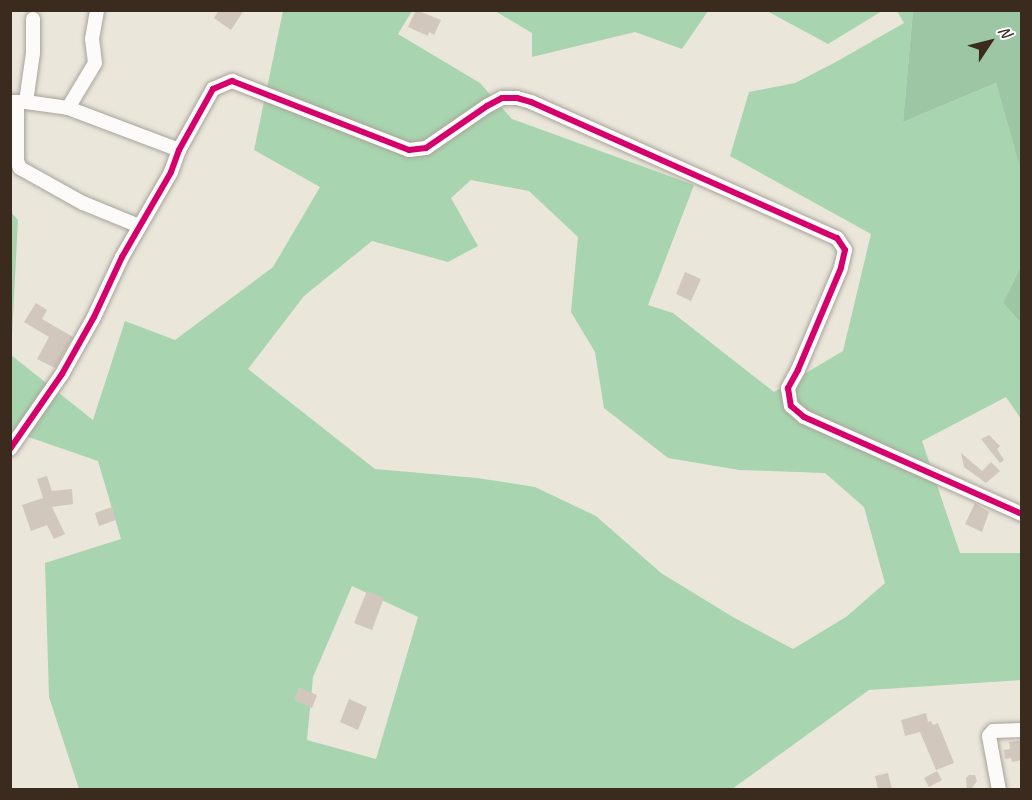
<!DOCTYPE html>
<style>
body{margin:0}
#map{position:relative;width:1032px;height:800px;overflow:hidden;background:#eae6da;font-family:Caveat,sans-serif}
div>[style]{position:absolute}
.green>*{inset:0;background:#a8d5af}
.forest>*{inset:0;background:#9cc6a4}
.building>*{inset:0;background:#d1c7bc}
.roads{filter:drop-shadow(0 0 2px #a7a39b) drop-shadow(0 0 2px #a7a39b)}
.minor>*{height:14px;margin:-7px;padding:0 7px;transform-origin:7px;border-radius:7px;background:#fcfbf9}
.cycleway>*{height:6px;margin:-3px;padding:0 3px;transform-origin:3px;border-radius:3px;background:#d6006c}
span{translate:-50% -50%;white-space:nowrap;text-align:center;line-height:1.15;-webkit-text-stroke:5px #fff;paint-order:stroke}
.frame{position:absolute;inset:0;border:12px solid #3b2a1e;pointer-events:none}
.north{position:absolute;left:960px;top:12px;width:60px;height:60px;-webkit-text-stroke:4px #fff;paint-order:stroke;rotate:55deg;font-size:16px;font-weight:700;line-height:24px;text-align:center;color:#3b2a1e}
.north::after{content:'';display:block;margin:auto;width:21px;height:27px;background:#3b2a1e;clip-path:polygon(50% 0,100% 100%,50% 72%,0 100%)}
</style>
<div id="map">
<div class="green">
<div style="clip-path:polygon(evenodd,283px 11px,412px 11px,398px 34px,480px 83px,512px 119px,694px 185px,648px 305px,673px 313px,774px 392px,843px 351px,871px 234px,730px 156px,749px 92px,795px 83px,834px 63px,904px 23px,897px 11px,913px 11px,903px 122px,996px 83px,1021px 172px,1021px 266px,1003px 303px,1021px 323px,1021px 419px,1006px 397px,922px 441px,960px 553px,1021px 553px,1021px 680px,869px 690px,732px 789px,79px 789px,49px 697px,45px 563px,121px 539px,98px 461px,11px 431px,10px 211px,18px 220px,11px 355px,93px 420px,125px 321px,175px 340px,273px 267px,320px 187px,254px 150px,283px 11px,471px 180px,529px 191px,578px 237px,571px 312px,595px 352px,604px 408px,668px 458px,739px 470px,825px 473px,864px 507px,885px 583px,846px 617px,793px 649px,733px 617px,661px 573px,596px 516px,535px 487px,477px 478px,375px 469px,248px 369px,304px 296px,372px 241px,448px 262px,478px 246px,451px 198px,471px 180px,283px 11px,352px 586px,418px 617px,376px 759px,307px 740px,313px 677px,352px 586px)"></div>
<div style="clip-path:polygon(495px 11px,708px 10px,708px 11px,682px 49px,635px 32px,532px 57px,532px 33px)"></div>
<div style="clip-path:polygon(767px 11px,882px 11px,828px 44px)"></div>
</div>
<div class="forest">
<div style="clip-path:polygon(913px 11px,1021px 11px,1021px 172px,996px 83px,903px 122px)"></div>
<div style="clip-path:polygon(1021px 266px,1021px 323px,1003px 303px)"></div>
</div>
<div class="building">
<div style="clip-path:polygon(219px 10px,244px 10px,231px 30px,214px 18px)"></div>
<div style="clip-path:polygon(416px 10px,441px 20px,434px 35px,429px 32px,428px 36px,408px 27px)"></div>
<div style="clip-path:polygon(685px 272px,701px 279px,691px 301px,676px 294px)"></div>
<div style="clip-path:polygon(36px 303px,47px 310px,42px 319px,73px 337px,55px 368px,37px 359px,49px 337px,24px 322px)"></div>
<div style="clip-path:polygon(989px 435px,1000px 446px,997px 449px,1004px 460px,1000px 463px,981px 439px)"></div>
<div style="clip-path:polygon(961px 453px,982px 471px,991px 462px,1000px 471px,986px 483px,964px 467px)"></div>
<div style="clip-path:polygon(47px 476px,52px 491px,72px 489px,73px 504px,52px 507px,65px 534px,54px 539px,47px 525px,31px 531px,22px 505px,43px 498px,37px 479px)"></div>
<div style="clip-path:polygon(975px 503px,989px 512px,982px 532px,965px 524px)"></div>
<div style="clip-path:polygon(112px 507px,116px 520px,99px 526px,95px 513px)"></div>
<div style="clip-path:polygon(367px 591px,384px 598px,372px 630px,354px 623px)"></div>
<div style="clip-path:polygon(299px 687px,317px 695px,312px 708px,294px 700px)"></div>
<div style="clip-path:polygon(349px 699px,367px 707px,358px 730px,340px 722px)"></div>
<div style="clip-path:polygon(926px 713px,928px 722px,931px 721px,933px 725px,938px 723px,954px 763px,936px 770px,920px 732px,905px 736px,901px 720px)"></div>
<div style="clip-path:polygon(1022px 740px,1022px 760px,1012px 762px,1011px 758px,1005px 759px,1004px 750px,1010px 749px,1009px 742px)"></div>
<div style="clip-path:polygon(937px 771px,942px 780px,929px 787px,924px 778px)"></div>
<div style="clip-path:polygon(888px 773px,892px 789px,878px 789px,875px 776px)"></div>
<div style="clip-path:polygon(969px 775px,975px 775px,977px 781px,971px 789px,967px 789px,966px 778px)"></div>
</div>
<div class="roads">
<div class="minor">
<div style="left:10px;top:102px;width:16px"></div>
<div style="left:26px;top:102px;width:42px;rotate:8.1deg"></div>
<div style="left:68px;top:108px;width:119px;rotate:20.7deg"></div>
<div style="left:17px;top:102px;width:59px;rotate:90deg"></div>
<div style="left:17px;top:161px;width:8px;rotate:67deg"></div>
<div style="left:20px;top:168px;width:72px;rotate:29.1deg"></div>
<div style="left:83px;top:203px;width:61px;rotate:22.3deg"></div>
<div style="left:26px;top:102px;width:49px;rotate:-81.9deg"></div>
<div style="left:33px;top:53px;width:34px;rotate:-90deg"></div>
<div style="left:68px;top:108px;width:52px;rotate:-59deg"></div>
<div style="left:95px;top:63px;width:24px;rotate:-97deg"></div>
<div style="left:92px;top:39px;width:29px;rotate:-80deg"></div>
<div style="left:10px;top:449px;width:91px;rotate:-55.3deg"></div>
<div style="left:62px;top:374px;width:65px;rotate:-60.7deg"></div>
<div style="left:94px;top:317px;width:66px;rotate:-65deg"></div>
<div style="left:122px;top:257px;width:98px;rotate:-60deg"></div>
<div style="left:171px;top:172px;width:23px;rotate:-70deg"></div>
<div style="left:179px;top:150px;width:70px;rotate:-60.9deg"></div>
<div style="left:213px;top:89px;width:21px;rotate:-23deg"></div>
<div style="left:232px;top:81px;width:190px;rotate:21.3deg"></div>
<div style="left:409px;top:150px;width:17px;rotate:-7deg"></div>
<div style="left:426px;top:148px;width:74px;rotate:-34.5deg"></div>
<div style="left:487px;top:106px;width:17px;rotate:-28deg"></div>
<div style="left:502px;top:98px;width:15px"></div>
<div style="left:517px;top:98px;width:15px;rotate:16deg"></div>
<div style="left:531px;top:102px;width:335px;rotate:24deg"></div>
<div style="left:837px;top:238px;width:14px;rotate:56deg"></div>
<div style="left:845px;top:250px;width:18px;rotate:103deg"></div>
<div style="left:841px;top:268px;width:111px;rotate:112.9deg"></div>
<div style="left:798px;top:370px;width:21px;rotate:119deg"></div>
<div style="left:788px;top:388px;width:18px;rotate:81deg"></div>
<div style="left:791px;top:406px;width:17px;rotate:40deg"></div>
<div style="left:804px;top:417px;width:239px;rotate:24deg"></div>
<div style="left:999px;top:790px;width:55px;rotate:-100.5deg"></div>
<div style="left:989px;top:736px;width:6px;rotate:-51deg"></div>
<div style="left:993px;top:731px;width:29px;rotate:-2deg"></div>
</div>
</div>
<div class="cycleway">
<div style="left:10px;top:449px;width:91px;rotate:-55.3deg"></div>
<div style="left:62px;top:374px;width:65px;rotate:-60.7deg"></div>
<div style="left:94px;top:317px;width:66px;rotate:-65deg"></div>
<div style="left:122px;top:257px;width:98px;rotate:-60deg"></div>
<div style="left:171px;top:172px;width:23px;rotate:-70deg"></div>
<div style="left:179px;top:150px;width:70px;rotate:-60.9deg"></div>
<div style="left:213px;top:89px;width:21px;rotate:-23deg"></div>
<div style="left:232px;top:81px;width:190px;rotate:21.3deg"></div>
<div style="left:409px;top:150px;width:17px;rotate:-7deg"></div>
<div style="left:426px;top:148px;width:74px;rotate:-34.5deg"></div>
<div style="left:487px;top:106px;width:17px;rotate:-28deg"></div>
<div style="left:502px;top:98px;width:15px"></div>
<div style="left:517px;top:98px;width:15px;rotate:16deg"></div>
<div style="left:531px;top:102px;width:335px;rotate:24deg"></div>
<div style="left:837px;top:238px;width:14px;rotate:56deg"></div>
<div style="left:845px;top:250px;width:18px;rotate:103deg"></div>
<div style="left:841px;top:268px;width:111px;rotate:112.9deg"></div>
<div style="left:798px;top:370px;width:21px;rotate:119deg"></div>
<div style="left:788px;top:388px;width:18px;rotate:81deg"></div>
<div style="left:791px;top:406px;width:17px;rotate:40deg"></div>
<div style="left:804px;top:417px;width:239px;rotate:24deg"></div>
</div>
<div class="frame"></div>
<div class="north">N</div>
</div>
